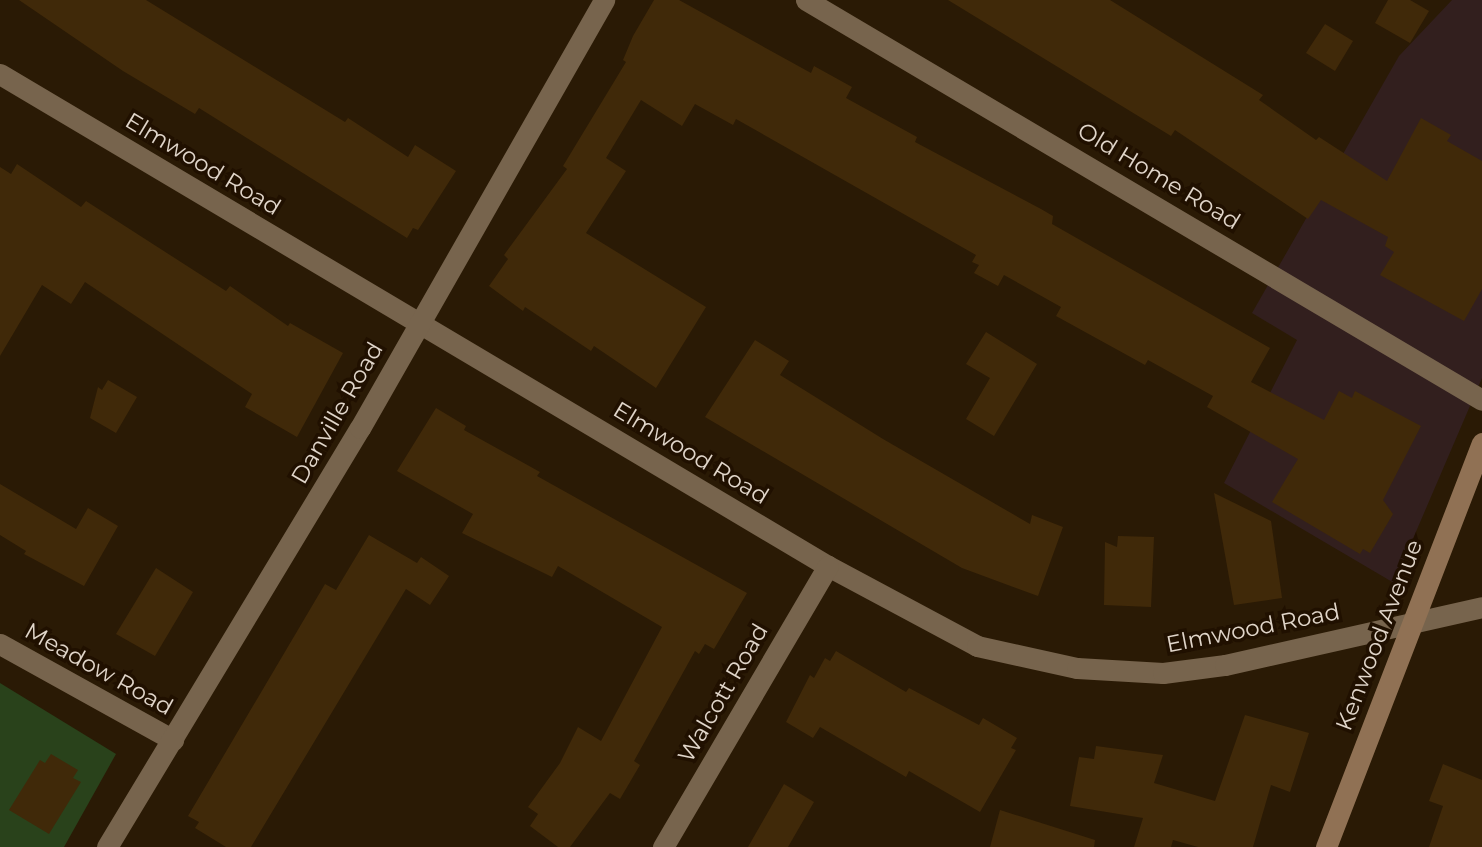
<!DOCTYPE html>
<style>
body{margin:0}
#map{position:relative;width:1482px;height:847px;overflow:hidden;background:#2a1a05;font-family:Montserrat,sans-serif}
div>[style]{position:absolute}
.commercial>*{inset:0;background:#321f1e}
.green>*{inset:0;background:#29421b}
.building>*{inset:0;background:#402909}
.street>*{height:21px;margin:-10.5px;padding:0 10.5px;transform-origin:10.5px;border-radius:10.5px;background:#77644d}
.secondary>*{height:21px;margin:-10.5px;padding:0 10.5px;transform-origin:10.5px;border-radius:10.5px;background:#907154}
span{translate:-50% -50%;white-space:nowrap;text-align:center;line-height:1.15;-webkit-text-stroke:7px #201000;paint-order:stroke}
.street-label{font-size:23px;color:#e1d6ca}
</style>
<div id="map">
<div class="commercial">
<div style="clip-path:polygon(1452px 0,1482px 0,1482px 378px,1394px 583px,1224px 483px,1297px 340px,1252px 313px,1399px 56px)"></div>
</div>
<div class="green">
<div style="clip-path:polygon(0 683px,116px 754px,64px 847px,0 847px)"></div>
</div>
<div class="building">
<div style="clip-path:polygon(19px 0,146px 0,345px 122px,348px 118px,408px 157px,415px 145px,456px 171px,418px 230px,413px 228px,407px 238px,199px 108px,195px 114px,123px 71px)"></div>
<div style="clip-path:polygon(654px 0,679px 0,811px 73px,814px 66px,852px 87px,846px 98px,917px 137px,915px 142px,1041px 209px,1053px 216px,1052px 224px,1270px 348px,1251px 382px,1324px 420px,1339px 391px,1352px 398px,1355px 391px,1421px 426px,1383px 500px,1393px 514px,1370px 553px,1363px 549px,1360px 554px,1272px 502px,1298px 459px,1207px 407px,1213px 396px,1148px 360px,1145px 365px,1056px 316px,1061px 307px,1004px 275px,998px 286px,974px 273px,979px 265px,972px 262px,976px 255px,736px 119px,733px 125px,695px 104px,682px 126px,641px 100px,606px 158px,626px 171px,586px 233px,706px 307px,656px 388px,594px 346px,591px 351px,525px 307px,523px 311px,489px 286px,508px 259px,504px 255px,567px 169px,563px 166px,626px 62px,623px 60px,633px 36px)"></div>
<div style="clip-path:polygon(948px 0,1110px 0,1263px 95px,1259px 100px,1316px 140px,1319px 137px,1387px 181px,1421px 118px,1451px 135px,1447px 141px,1482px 161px,1482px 289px,1464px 321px,1380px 275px,1394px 252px,1385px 246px,1388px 237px,1321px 200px,1308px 219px,1175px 130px,1171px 136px)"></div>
<div style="clip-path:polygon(1388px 0,1410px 0,1429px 11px,1410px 43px,1375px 23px)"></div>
<div style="clip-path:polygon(1325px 24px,1353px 41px,1335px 71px,1306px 53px)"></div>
<div style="clip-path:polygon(17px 164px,81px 207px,86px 201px,226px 291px,230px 286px,288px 326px,290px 323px,343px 353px,297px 437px,245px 407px,252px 394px,85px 282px,71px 304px,42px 285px,0 356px,0 167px,11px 174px)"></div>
<div style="clip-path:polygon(986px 332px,1037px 364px,994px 436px,966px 419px,990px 378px,966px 364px)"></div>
<div style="clip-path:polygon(755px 340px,789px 361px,780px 375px,883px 439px,1030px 524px,1032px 515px,1063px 527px,1038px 596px,962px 568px,705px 417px)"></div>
<div style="clip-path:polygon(108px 380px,137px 397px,116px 433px,90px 418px,98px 387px,102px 390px)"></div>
<div style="clip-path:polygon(436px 408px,466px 426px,464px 430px,540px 472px,537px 476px,747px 593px,714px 649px,705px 644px,699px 654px,695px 651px,634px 761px,640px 765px,620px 799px,610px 793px,570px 847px,558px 847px,530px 826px,538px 814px,528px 807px,560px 763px,578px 727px,601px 741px,662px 627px,558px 566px,552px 577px,462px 533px,473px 514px,397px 471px)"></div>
<div style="clip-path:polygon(0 484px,76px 529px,88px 508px,118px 526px,84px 586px,24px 554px,26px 551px,0 535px)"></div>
<div style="clip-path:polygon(1214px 493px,1271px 521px,1282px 598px,1234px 605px)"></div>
<div style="clip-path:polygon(369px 535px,417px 563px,421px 557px,449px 576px,430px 605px,406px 589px,251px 847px,226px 847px,195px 828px,199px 822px,188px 816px,325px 584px,336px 590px)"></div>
<div style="clip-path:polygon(1118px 536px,1154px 537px,1151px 607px,1104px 605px,1105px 542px,1117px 547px)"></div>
<div style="clip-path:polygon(156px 568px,193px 592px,155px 656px,116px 634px)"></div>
<div style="clip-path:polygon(836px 651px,906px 692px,909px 688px,979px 725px,983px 718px,1017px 738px,1011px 748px,1016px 750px,980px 812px,909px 771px,906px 777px,820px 727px,813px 738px,786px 722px,810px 675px,814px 678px,825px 658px,830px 661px)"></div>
<div style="clip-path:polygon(1245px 715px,1309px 733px,1290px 792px,1271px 785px,1253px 847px,1198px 847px,1173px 840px,1171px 847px,1134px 847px,1143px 818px,1070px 806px,1079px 757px,1094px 759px,1096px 746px,1163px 755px,1154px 783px,1215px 801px)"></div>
<div style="clip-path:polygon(51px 754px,78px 770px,73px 778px,81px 782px,49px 834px,9px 810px,40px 760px,45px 763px)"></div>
<div style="clip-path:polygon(1443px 764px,1482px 780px,1482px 847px,1429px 847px,1443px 806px,1429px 801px)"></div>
<div style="clip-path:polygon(784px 784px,814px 802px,788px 847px,748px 847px)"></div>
<div style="clip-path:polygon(1000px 810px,1095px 840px,1094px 847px,990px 847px)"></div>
</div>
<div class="street">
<div style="left:806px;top:0;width:785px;rotate:30.61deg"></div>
<div style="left:0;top:74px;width:963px;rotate:30.72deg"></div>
<div style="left:828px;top:566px;width:169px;rotate:28.2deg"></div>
<div style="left:977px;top:646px;width:102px;rotate:12.4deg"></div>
<div style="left:1077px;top:668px;width:86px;rotate:3.3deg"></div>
<div style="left:1163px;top:673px;width:63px;rotate:-7.4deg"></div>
<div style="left:1225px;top:665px;width:263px;rotate:-12.7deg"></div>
<div style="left:0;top:644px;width:198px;rotate:29deg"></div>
<div style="left:107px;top:847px;width:489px;rotate:-58.9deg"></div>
<div style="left:360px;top:428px;width:493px;rotate:-60.3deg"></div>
<div style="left:663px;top:847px;width:326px;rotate:-59.6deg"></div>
</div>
<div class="secondary">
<div style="left:1326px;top:847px;width:433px;rotate:-68.9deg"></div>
</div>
<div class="street-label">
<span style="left:203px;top:164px;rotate:31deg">Elmwood Road</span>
<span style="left:1159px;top:176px;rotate:31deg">Old Home Road</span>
<span style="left:337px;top:413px;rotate:-60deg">Danville Road</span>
<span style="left:691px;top:453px;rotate:31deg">Elmwood Road</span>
<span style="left:1253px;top:628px;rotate:-11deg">Elmwood Road</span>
<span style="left:1379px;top:635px;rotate:-69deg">Kenwood Avenue</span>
<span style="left:99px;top:669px;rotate:29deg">Meadow Road</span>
<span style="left:723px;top:693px;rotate:-60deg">Walcott Road</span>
</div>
</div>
